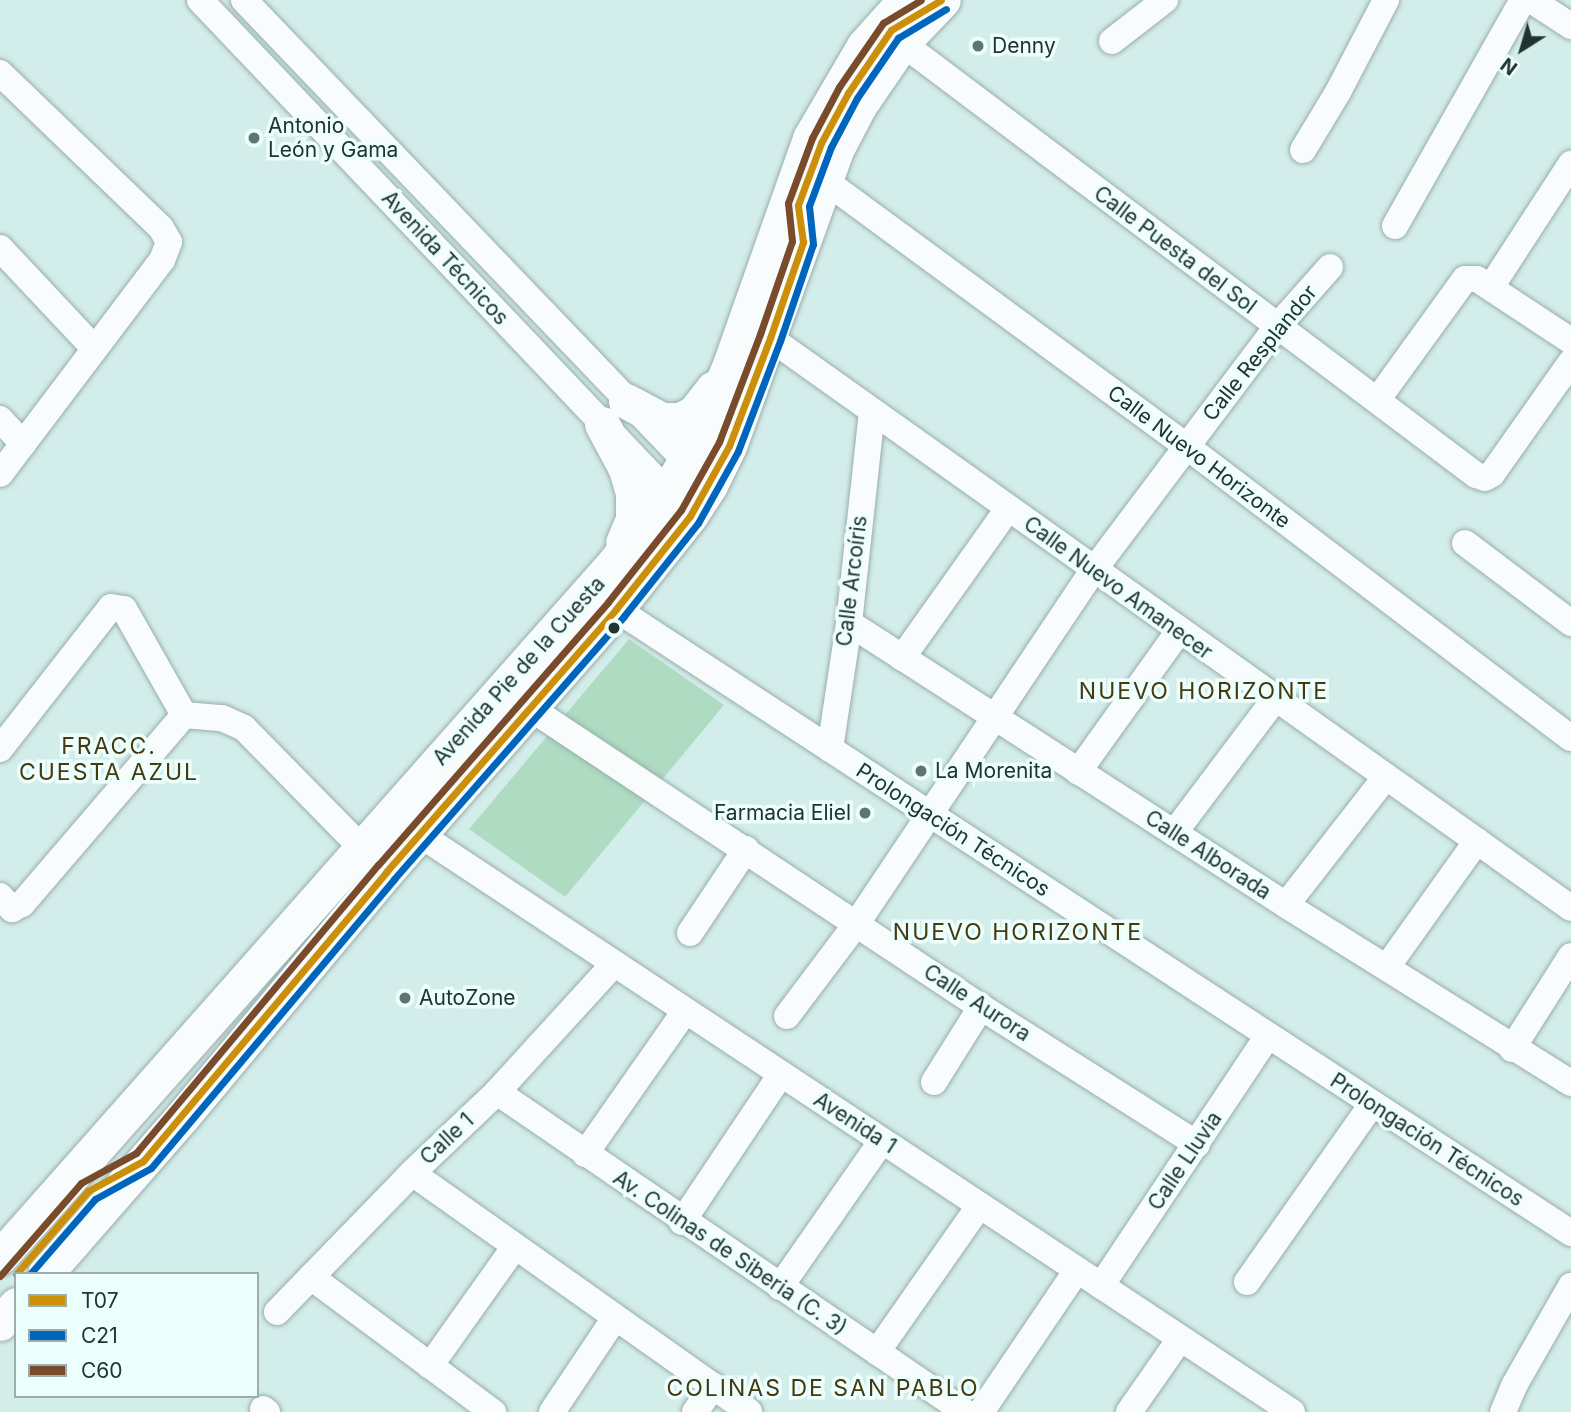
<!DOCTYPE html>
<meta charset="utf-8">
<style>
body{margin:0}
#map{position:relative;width:1571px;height:1412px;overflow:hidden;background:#d3edeb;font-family:Inter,sans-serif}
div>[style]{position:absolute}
.green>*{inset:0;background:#aedbc1}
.roads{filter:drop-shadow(0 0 2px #99adab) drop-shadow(0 0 2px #99adab)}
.minor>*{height:26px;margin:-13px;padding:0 13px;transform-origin:13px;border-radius:13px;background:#f8fcfc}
.major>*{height:35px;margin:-17.5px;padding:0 17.5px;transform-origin:17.5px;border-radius:17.5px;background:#f8fcfc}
.bus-1>*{height:7px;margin:-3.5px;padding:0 3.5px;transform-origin:3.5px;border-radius:3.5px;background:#cc8f0a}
.bus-2>*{height:7px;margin:-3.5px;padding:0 3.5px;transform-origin:3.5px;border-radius:3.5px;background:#0065bd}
.bus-3>*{height:7px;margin:-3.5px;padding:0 3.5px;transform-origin:3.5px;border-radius:3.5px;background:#7a4b2a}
.dots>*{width:19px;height:19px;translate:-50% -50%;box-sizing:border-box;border:4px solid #ecfffd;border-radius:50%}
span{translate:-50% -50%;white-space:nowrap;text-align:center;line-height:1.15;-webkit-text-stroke:7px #ecfffd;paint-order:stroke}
.poi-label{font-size:21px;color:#213432}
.left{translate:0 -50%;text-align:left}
.right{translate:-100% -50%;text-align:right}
.street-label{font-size:21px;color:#213432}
.neighbourhood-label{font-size:23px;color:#443910;letter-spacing:2px}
.legend{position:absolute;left:14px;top:1272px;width:245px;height:126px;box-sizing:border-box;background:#ecfffd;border:2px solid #9baeac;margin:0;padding:9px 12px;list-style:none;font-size:21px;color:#213432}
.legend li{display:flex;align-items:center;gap:14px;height:35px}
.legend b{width:35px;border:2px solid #9baeac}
.north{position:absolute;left:1487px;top:14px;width:70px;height:70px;-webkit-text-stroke:5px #ecfffd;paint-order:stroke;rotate:217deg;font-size:19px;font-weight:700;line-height:28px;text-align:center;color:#213432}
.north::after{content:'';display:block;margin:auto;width:24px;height:32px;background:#213432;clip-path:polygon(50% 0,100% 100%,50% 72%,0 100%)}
</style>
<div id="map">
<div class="green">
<div style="clip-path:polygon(629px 639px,724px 705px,565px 897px,469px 829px)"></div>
</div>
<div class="roads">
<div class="minor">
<div style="left:200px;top:0;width:695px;rotate:46.46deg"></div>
<div style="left:244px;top:0;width:656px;rotate:46.23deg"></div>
<div style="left:1531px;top:0;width:48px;rotate:33deg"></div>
<div style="left:1112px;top:41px;width:67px;rotate:-37.7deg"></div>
<div style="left:902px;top:43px;width:718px;rotate:36.97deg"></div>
<div style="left:1476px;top:475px;width:9px;rotate:18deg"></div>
<div style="left:1485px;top:478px;width:8px;rotate:-30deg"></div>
<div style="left:1492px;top:474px;width:137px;rotate:-54.8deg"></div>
<div style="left:0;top:73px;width:223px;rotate:43.9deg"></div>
<div style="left:161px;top:228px;width:16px;rotate:60deg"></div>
<div style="left:169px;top:242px;width:19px;rotate:111deg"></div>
<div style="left:162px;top:260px;width:268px;rotate:127.1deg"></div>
<div style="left:1303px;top:150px;width:68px;rotate:-58.9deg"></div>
<div style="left:1338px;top:92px;width:104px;rotate:-62.4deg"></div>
<div style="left:824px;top:180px;width:449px;rotate:36.3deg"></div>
<div style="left:1186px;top:446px;width:483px;rotate:37.2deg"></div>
<div style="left:1395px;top:226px;width:260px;rotate:-60.5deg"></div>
<div style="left:0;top:248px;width:137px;rotate:46.8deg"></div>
<div style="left:1491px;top:287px;width:147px;rotate:-57deg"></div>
<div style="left:770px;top:338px;width:983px;rotate:35.44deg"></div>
<div style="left:1378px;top:399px;width:148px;rotate:-54.1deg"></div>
<div style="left:1465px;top:279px;width:12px"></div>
<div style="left:1477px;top:279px;width:113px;rotate:33.4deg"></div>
<div style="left:0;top:419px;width:34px;rotate:47deg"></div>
<div style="left:1465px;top:543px;width:133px;rotate:37deg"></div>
<div style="left:616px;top:609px;width:1141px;rotate:33.16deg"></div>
<div style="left:849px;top:623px;width:520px;rotate:32.83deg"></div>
<div style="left:1286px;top:905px;width:336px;rotate:32deg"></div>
<div style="left:902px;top:658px;width:183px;rotate:-54.6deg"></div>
<div style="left:530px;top:708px;width:541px;rotate:33.54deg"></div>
<div style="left:981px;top:1007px;width:256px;rotate:32.4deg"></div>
<div style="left:184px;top:715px;width:38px;rotate:5deg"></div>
<div style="left:222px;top:718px;width:24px;rotate:24deg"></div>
<div style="left:244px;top:728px;width:168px;rotate:45.5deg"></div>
<div style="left:0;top:749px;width:180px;rotate:-52deg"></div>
<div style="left:111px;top:607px;width:13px;rotate:9deg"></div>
<div style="left:124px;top:609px;width:122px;rotate:60.5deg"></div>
<div style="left:830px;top:749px;width:127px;rotate:-81.4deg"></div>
<div style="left:849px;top:623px;width:212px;rotate:-83.8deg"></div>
<div style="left:1078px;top:772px;width:173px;rotate:-54.4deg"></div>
<div style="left:1174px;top:833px;width:168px;rotate:-53deg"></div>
<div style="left:419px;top:834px;width:1047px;rotate:33.51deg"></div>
<div style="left:0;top:896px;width:18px;rotate:47deg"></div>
<div style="left:12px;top:909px;width:11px;rotate:-27deg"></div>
<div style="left:22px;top:904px;width:249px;rotate:-49.4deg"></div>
<div style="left:1286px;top:905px;width:161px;rotate:-52.1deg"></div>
<div style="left:690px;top:933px;width:101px;rotate:-56.3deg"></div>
<div style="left:1387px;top:967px;width:155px;rotate:-54.5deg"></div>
<div style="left:787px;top:1016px;width:116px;rotate:-53deg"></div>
<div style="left:857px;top:923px;width:424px;rotate:-56.2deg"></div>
<div style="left:1093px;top:571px;width:306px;rotate:-53deg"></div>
<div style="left:1277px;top:327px;width:80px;rotate:-48.5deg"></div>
<div style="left:1512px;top:1049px;width:110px;rotate:-57.6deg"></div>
<div style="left:934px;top:1082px;width:89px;rotate:-57.9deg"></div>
<div style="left:497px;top:1092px;width:567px;rotate:34.36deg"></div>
<div style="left:585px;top:1154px;width:174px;rotate:-55deg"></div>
<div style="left:412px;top:1173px;width:413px;rotate:35.3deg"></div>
<div style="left:682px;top:1222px;width:178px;rotate:-56.2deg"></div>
<div style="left:311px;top:1277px;width:227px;rotate:36.6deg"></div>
<div style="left:1247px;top:1282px;width:218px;rotate:-54.9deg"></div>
<div style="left:1101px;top:1286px;width:301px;rotate:-56.3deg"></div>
<div style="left:780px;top:1287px;width:178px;rotate:-55.1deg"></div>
<div style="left:277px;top:1312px;width:194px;rotate:-45.8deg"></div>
<div style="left:412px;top:1173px;width:117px;rotate:-43.6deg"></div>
<div style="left:497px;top:1092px;width:173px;rotate:-47.6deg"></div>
<div style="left:877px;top:1352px;width:179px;rotate:-55deg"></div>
<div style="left:430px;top:1366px;width:145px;rotate:-54.6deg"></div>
<div style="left:263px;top:1409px;width:5px;rotate:37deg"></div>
<div style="left:552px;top:1412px;width:113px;rotate:-56.2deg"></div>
<div style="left:695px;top:1412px;width:32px;rotate:-55deg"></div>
<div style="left:981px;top:1412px;width:171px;rotate:-55.9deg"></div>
<div style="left:1129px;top:1412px;width:89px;rotate:-55.1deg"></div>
<div style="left:1503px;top:1412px;width:30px;rotate:-67deg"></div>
<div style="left:1515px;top:1384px;width:113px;rotate:-60.3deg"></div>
</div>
<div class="major">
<div style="left:626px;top:401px;width:41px;rotate:27.8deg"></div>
<div style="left:662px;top:420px;width:18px"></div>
<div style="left:680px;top:420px;width:16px;rotate:-27deg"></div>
<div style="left:694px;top:413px;width:31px;rotate:-52deg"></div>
<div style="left:602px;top:424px;width:51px;rotate:61.9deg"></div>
<div style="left:626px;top:469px;width:25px;rotate:74deg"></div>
<div style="left:633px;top:493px;width:26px;rotate:90deg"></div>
<div style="left:633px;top:519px;width:25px;rotate:113deg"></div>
<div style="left:0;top:1257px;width:929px;rotate:-48.49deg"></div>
<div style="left:616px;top:561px;width:87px;rotate:-53.4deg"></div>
<div style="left:668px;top:491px;width:51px;rotate:-60.4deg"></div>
<div style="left:693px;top:447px;width:85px;rotate:-65.6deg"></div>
<div style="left:728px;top:370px;width:246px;rotate:-70.5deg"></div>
<div style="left:810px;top:138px;width:107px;rotate:-59.6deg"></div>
<div style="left:864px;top:46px;width:62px;rotate:-48.3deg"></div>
<div style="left:45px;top:1274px;width:208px;rotate:-48.9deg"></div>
<div style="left:182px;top:1117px;width:319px;rotate:-50.2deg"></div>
<div style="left:386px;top:872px;width:349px;rotate:-48.8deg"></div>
<div style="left:616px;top:609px;width:119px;rotate:-51.5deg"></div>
<div style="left:690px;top:516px;width:37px;rotate:-57deg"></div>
<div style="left:710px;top:485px;width:43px;rotate:-64deg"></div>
<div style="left:729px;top:446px;width:315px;rotate:-70.1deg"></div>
<div style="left:836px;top:150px;width:50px;rotate:-62.4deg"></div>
<div style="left:859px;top:106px;width:76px;rotate:-55.7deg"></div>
<div style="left:902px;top:43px;width:59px;rotate:-46.4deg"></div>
<div style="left:0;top:1323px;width:24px;rotate:-48deg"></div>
</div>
</div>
<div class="bus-1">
<div style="left:16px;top:1274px;width:110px;rotate:-49.1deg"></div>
<div style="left:88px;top:1191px;width:63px;rotate:-28.6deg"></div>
<div style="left:143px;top:1161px;width:378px;rotate:-49.9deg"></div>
<div style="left:386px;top:872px;width:349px;rotate:-48.8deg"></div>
<div style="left:616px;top:609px;width:119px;rotate:-51.5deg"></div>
<div style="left:690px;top:516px;width:80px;rotate:-60.9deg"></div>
<div style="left:729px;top:446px;width:116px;rotate:-69.2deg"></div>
<div style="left:770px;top:338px;width:102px;rotate:-71deg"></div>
<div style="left:803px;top:242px;width:37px;rotate:-98deg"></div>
<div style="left:798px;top:205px;width:66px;rotate:-69.6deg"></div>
<div style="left:821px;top:143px;width:57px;rotate:-61.6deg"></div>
<div style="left:848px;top:93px;width:76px;rotate:-55.7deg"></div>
<div style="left:891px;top:30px;width:58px;rotate:-31deg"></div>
</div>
<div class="bus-2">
<div style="left:30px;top:1274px;width:99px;rotate:-49.1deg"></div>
<div style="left:95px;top:1199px;width:64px;rotate:-29deg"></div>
<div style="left:151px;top:1168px;width:378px;rotate:-49.9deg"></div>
<div style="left:394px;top:879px;width:349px;rotate:-48.8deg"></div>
<div style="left:624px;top:616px;width:119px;rotate:-51.5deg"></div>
<div style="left:698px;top:523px;width:82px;rotate:-60.9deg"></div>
<div style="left:738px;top:451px;width:118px;rotate:-69.1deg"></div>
<div style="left:780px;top:341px;width:102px;rotate:-71.2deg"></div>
<div style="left:813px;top:244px;width:38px;rotate:-96deg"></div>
<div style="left:809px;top:206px;width:63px;rotate:-69.6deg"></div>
<div style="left:831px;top:147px;width:55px;rotate:-62deg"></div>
<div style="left:857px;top:98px;width:73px;rotate:-55.7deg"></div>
<div style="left:898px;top:38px;width:56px;rotate:-31.1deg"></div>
</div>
<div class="bus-3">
<div style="left:0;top:1276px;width:123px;rotate:-48.9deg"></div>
<div style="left:81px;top:1183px;width:63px;rotate:-28.6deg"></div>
<div style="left:136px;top:1153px;width:376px;rotate:-50deg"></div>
<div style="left:378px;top:865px;width:349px;rotate:-48.8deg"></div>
<div style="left:608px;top:602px;width:117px;rotate:-51.6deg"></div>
<div style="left:681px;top:510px;width:78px;rotate:-60.8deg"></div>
<div style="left:719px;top:442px;width:116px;rotate:-69.2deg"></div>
<div style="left:760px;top:334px;width:98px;rotate:-71deg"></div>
<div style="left:792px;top:241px;width:38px;rotate:-96deg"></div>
<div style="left:788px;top:203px;width:69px;rotate:-69.7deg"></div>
<div style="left:812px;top:138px;width:58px;rotate:-62.1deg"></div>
<div style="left:839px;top:87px;width:78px;rotate:-55.5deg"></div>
<div style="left:883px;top:23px;width:44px;rotate:-31.2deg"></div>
</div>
<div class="dots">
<div style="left:978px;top:46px;background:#5f7573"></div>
<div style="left:254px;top:138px;background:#5f7573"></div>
<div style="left:614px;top:628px;background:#213432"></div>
<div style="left:921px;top:771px;background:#5f7573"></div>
<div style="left:865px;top:813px;background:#5f7573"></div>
<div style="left:405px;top:998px;background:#5f7573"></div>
</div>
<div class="poi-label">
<span class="left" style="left:992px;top:46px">Denny</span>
<span class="left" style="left:268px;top:138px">Antonio<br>León y Gama</span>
<span class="left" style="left:935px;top:771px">La Morenita</span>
<span class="right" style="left:851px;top:813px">Farmacia Eliel</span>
<span class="left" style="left:419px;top:998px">AutoZone</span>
</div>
<div class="street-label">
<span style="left:1175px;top:250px;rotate:37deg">Calle Puesta del Sol</span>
<span style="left:445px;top:258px;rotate:47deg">Avenida Técnicos</span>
<span style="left:1260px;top:353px;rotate:-51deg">Calle Resplandor</span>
<span style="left:1199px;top:457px;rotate:37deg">Calle Nuevo Horizonte</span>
<span style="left:852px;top:581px;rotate:-83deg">Calle Arcoíris</span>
<span style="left:1118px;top:588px;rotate:36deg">Calle Nuevo Amanecer</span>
<span style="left:519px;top:671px;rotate:-48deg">Avenida Pie de la Cuesta</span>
<span style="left:953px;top:830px;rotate:33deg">Prolongación Técnicos</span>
<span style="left:1208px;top:855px;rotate:33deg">Calle Alborada</span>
<span style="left:977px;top:1003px;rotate:33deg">Calle Aurora</span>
<span style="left:855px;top:1123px;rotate:33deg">Avenida 1</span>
<span style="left:447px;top:1139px;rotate:-43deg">Calle 1</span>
<span style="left:1427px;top:1140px;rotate:33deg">Prolongación Técnicos</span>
<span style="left:1185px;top:1161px;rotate:-56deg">Calle Lluvia</span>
<span style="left:730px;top:1253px;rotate:34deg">Av. Colinas de Siberia (C. 3)</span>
</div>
<div class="neighbourhood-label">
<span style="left:1204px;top:691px">NUEVO HORIZONTE</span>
<span style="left:109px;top:759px">FRACC.<br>CUESTA AZUL</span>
<span style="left:1018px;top:932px">NUEVO HORIZONTE</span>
<span style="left:823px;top:1388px">COLINAS DE SAN PABLO</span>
</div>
<ul class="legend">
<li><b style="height:9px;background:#cc8f0a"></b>T07</li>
<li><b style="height:9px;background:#0065bd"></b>C21</li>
<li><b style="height:9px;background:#7a4b2a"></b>C60</li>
</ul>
<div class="north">N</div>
</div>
